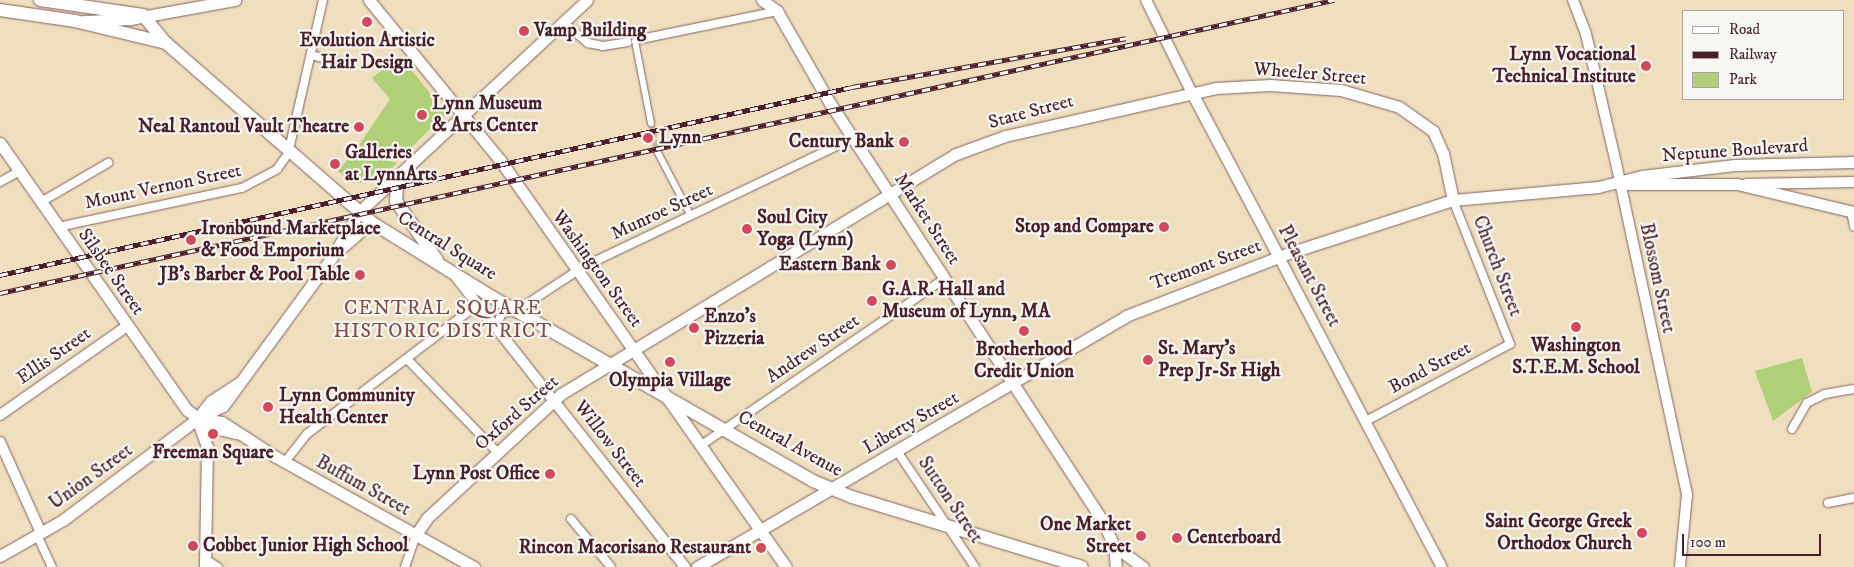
<!DOCTYPE html>
<style>
body{margin:0}
#map{position:relative;width:1854px;height:567px;overflow:hidden;background:#efdfbf;font-family:"IM FELL DW Pica",serif}
div>[style]{position:absolute}
.green>*{inset:0;background:#b0d078}
.pedestrian-tunnel>*{height:6px;margin-top:-3px;transform-origin:0;background:repeating-linear-gradient(90deg,#ceb9a1 0 6px,transparent 0 9px)}
.roads{filter:drop-shadow(0 0 1px #84625f) drop-shadow(0 0 1px #84625f)}
.pedestrian>*{height:6px;margin:-3px;padding:0 3px;transform-origin:3px;border-radius:3px;background:#fff}
.minor>*{height:8px;margin:-4px;padding:0 4px;transform-origin:4px;border-radius:4px;background:#fff}
.tertiary>*{height:10px;margin:-5px;padding:0 5px;transform-origin:5px;border-radius:5px;background:#fff}
.secondary>*{height:11px;margin:-5.5px;padding:0 5.5px;transform-origin:5.5px;border-radius:5.5px;background:#fff}
.primary>*{height:12px;margin:-6px;padding:0 6px;transform-origin:6px;border-radius:6px;background:#fff}
.rail>*{height:4.5px;margin-top:-2.25px;transform-origin:0;background:repeating-linear-gradient(90deg,#f6f6f2 0 8px,#4a1f2b 0 16px);box-sizing:border-box;border-block:1px solid #4a1f2b}
.dots>*{width:14px;height:14px;translate:-50% -50%;box-sizing:border-box;border:2px solid #f6f6f2;border-radius:50%}
span{translate:-50% -50%;white-space:nowrap;text-align:center;line-height:1.15;-webkit-text-stroke:4.5px #f6f6f2;paint-order:stroke}
.poi-label{font-size:19px;color:#4a1f2b;font-weight:700}
.left{translate:0 -50%;text-align:left}
.right{translate:-100% -50%;text-align:right}
.street-label{font-size:19px;color:#4a1f2b}
.neighbourhood-label{font-size:20px;color:#814b47;letter-spacing:1px}
.legend{position:absolute;left:1682px;top:10px;width:162px;height:90px;box-sizing:border-box;background:#f6f6f2;border:1px solid #b1a0a2;margin:0;padding:6px 9px;list-style:none;font-size:15px;color:#4a1f2b}
.legend li{display:flex;align-items:center;gap:10px;height:25px}
.legend b{width:25px;border:1px solid #b1a0a2}
.scale{position:absolute;left:1682px;top:534px;width:139px;height:22px;box-sizing:border-box;border:2px solid #4a1f2b;border-top:0;padding-left:6px;font-size:15px;line-height:18px;white-space:nowrap;color:#4a1f2b;-webkit-text-stroke:4px #f6f6f2;paint-order:stroke}
</style>
<div id="map">
<div class="green">
<div style="clip-path:polygon(400px 55px,446px 114px,397px 161px,357px 148px,390px 99px,372px 78px)"></div>
<div style="clip-path:polygon(356px 149px,397px 163px,377px 182px,353px 183px,338px 171px)"></div>
<div style="clip-path:polygon(1802px 358px,1812px 392px,1773px 421px,1755px 371px)"></div>
</div>
<div class="pedestrian-tunnel">
<div style="left:651px;top:123px;width:29px;rotate:78deg"></div>
</div>
<div class="roads">
<div class="pedestrian">
<div style="left:635px;top:41px;width:84px;rotate:79deg"></div>
<div style="left:657px;top:151px;width:73px;rotate:62.4deg"></div>
</div>
<div class="minor">
<div style="left:563px;top:22px;width:33px;rotate:40deg"></div>
<div style="left:588px;top:43px;width:15px;rotate:11deg"></div>
<div style="left:603px;top:46px;width:25px;rotate:-9deg"></div>
<div style="left:641px;top:39px;width:139px;rotate:-11.6deg"></div>
<div style="left:311px;top:55px;width:36px;rotate:14deg"></div>
<div style="left:0;top:182px;width:23px;rotate:-29deg"></div>
<div style="left:41px;top:202px;width:78px;rotate:-30.2deg"></div>
<div style="left:1851px;top:211px;width:16px;rotate:79deg"></div>
<div style="left:58px;top:227px;width:188px;rotate:-12deg"></div>
<div style="left:242px;top:188px;width:40px;rotate:-28deg"></div>
<div style="left:277px;top:169px;width:19px;rotate:-54deg"></div>
<div style="left:288px;top:154px;width:158px;rotate:-77.2deg"></div>
<div style="left:496px;top:327px;width:15px;rotate:-67deg"></div>
<div style="left:502px;top:313px;width:14px;rotate:-8deg"></div>
<div style="left:516px;top:311px;width:80px;rotate:-33.3deg"></div>
<div style="left:583px;top:267px;width:300px;rotate:-25.5deg"></div>
<div style="left:407px;top:359px;width:129px;rotate:45.9deg"></div>
<div style="left:1366px;top:421px;width:163px;rotate:-28.1deg"></div>
<div style="left:1510px;top:344px;width:155px;rotate:-111.6deg"></div>
<div style="left:1792px;top:429px;width:30px;rotate:-60deg"></div>
<div style="left:1807px;top:403px;width:20px;rotate:-27deg"></div>
<div style="left:1825px;top:394px;width:29px;rotate:-10deg"></div>
<div style="left:700px;top:446px;width:297px;rotate:-34.4deg"></div>
<div style="left:897px;top:451px;width:140px;rotate:56.1deg"></div>
<div style="left:285px;top:462px;width:36px;rotate:-52deg"></div>
<div style="left:307px;top:434px;width:215px;rotate:-37.2deg"></div>
<div style="left:1828px;top:503px;width:26px;rotate:-11deg"></div>
<div style="left:571px;top:519px;width:62px;rotate:50.2deg"></div>
<div style="left:37px;top:535px;width:35px;rotate:65deg"></div>
<div style="left:205px;top:559px;width:15px;rotate:32deg"></div>
<div style="left:405px;top:567px;width:36px;rotate:-71deg"></div>
</div>
<div class="tertiary">
<div style="left:1146px;top:0;width:104px;rotate:63.7deg"></div>
<div style="left:1573px;top:0;width:36px;rotate:69deg"></div>
<div style="left:1586px;top:34px;width:132px;rotate:76.9deg"></div>
<div style="left:1616px;top:163px;width:340px;rotate:77.9deg"></div>
<div style="left:1687px;top:495px;width:72px;rotate:95.6deg"></div>
<div style="left:1746px;top:184px;width:108px;rotate:-1.1deg"></div>
<div style="left:1279px;top:257px;width:350px;rotate:62.3deg"></div>
<div style="left:456px;top:277px;width:370px;rotate:51.7deg"></div>
<div style="left:0;top:415px;width:155px;rotate:-35deg"></div>
<div style="left:0;top:442px;width:100px;rotate:65.7deg"></div>
</div>
<div class="secondary">
<div style="left:369px;top:0;width:207px;rotate:50.7deg"></div>
<div style="left:500px;top:160px;width:497px;rotate:54.9deg"></div>
<div style="left:762px;top:0;width:19px;rotate:36deg"></div>
<div style="left:777px;top:11px;width:106px;rotate:60.1deg"></div>
<div style="left:830px;top:103px;width:501px;rotate:56.88deg"></div>
<div style="left:1104px;top:523px;width:25px;rotate:67deg"></div>
<div style="left:1114px;top:546px;width:21px;rotate:85deg"></div>
<div style="left:84px;top:21px;width:46px;rotate:-2.5deg"></div>
<div style="left:130px;top:19px;width:107px;rotate:-10.3deg"></div>
<div style="left:1192px;top:93px;width:186px;rotate:62.1deg"></div>
<div style="left:0;top:143px;width:326px;rotate:55deg"></div>
<div style="left:187px;top:410px;width:29px;rotate:36deg"></div>
<div style="left:210px;top:427px;width:28px;rotate:13deg"></div>
<div style="left:1624px;top:184px;width:113px"></div>
<div style="left:1737px;top:184px;width:120px;rotate:13.5deg"></div>
<div style="left:339px;top:250px;width:43px;rotate:-41.2deg"></div>
<div style="left:197px;top:419px;width:30px;rotate:70deg"></div>
<div style="left:207px;top:447px;width:120px;rotate:91deg"></div>
<div style="left:197px;top:419px;width:23px;rotate:-52deg"></div>
<div style="left:211px;top:401px;width:33px;rotate:-33deg"></div>
<div style="left:203px;top:419px;width:19px;rotate:9deg"></div>
<div style="left:222px;top:422px;width:64px;rotate:32.9deg"></div>
<div style="left:276px;top:457px;width:227px;rotate:29.1deg"></div>
<div style="left:417px;top:533px;width:18px;rotate:-56deg"></div>
<div style="left:427px;top:518px;width:183px;rotate:-42.8deg"></div>
<div style="left:561px;top:394px;width:462px;rotate:-31.3deg"></div>
<div style="left:956px;top:154px;width:52px;rotate:-20.2deg"></div>
<div style="left:1005px;top:136px;width:216px;rotate:-12.8deg"></div>
<div style="left:1216px;top:88px;width:54px;rotate:-3.2deg"></div>
<div style="left:1270px;top:85px;width:71px;rotate:4deg"></div>
<div style="left:1341px;top:90px;width:60px;rotate:16.3deg"></div>
<div style="left:1399px;top:107px;width:42px;rotate:35.2deg"></div>
<div style="left:1433px;top:131px;width:24px;rotate:66deg"></div>
<div style="left:1443px;top:153px;width:48px;rotate:78deg"></div>
<div style="left:1114px;top:546px;width:36px;rotate:36deg"></div>
<div style="left:0;top:556px;width:73px;rotate:-29.7deg"></div>
<div style="left:63px;top:520px;width:168px;rotate:-37deg"></div>
<div style="left:197px;top:419px;width:29px;rotate:-27deg"></div>
<div style="left:223px;top:406px;width:185px;rotate:-53.8deg"></div>
<div style="left:332px;top:257px;width:52px;rotate:-59deg"></div>
<div style="left:359px;top:212px;width:311px;rotate:-42.9deg"></div>
<div style="left:697px;top:567px;width:497px;rotate:-30.3deg"></div>
<div style="left:1126px;top:316px;width:178px;rotate:-21.1deg"></div>
<div style="left:1292px;top:252px;width:169px;rotate:-17.9deg"></div>
<div style="left:1453px;top:200px;width:146px;rotate:-5.1deg"></div>
<div style="left:1598px;top:187px;width:45px;rotate:-14deg"></div>
<div style="left:1642px;top:176px;width:93px;rotate:-6.8deg"></div>
<div style="left:1734px;top:165px;width:120px;rotate:-1.4deg"></div>
</div>
<div class="primary">
<div style="left:40px;top:0;width:104px;rotate:8.3deg"></div>
<div style="left:143px;top:15px;width:36px;rotate:51deg"></div>
<div style="left:166px;top:43px;width:272px;rotate:41.1deg"></div>
<div style="left:371px;top:222px;width:142px;rotate:31.8deg"></div>
<div style="left:492px;top:297px;width:370px;rotate:29.8deg"></div>
<div style="left:813px;top:481px;width:42px;rotate:22.3deg"></div>
<div style="left:852px;top:497px;width:240px;rotate:16.9deg"></div>
<div style="left:0;top:10px;width:76px;rotate:8.3deg"></div>
<div style="left:75px;top:21px;width:94px;rotate:13.6deg"></div>
<div style="left:411px;top:165px;width:25px;rotate:124deg"></div>
<div style="left:397px;top:186px;width:15px;rotate:94deg"></div>
<div style="left:396px;top:201px;width:72px;rotate:55.2deg"></div>
</div>
</div>
<div class="rail">
<div style="left:0;top:275px;width:872px;rotate:-12.44deg"></div>
<div style="left:852px;top:87px;width:278px;rotate:-10.1deg"></div>
<div style="left:0;top:293px;width:1366px;rotate:-12.39deg"></div>
</div>
<div class="dots">
<div style="left:367px;top:22px;background:#d1495b"></div>
<div style="left:524px;top:31px;background:#d1495b"></div>
<div style="left:1646px;top:66px;background:#d1495b"></div>
<div style="left:422px;top:115px;background:#d1495b"></div>
<div style="left:359px;top:127px;background:#d1495b"></div>
<div style="left:648px;top:138px;background:#d1495b"></div>
<div style="left:904px;top:142px;background:#d1495b"></div>
<div style="left:335px;top:164px;background:#d1495b"></div>
<div style="left:1164px;top:227px;background:#d1495b"></div>
<div style="left:747px;top:229px;background:#d1495b"></div>
<div style="left:191px;top:240px;background:#d1495b"></div>
<div style="left:891px;top:265px;background:#d1495b"></div>
<div style="left:360px;top:275px;background:#d1495b"></div>
<div style="left:872px;top:301px;background:#d1495b"></div>
<div style="left:1576px;top:327px;background:#d1495b"></div>
<div style="left:694px;top:328px;background:#d1495b"></div>
<div style="left:1024px;top:331px;background:#d1495b"></div>
<div style="left:1148px;top:360px;background:#d1495b"></div>
<div style="left:670px;top:362px;background:#d1495b"></div>
<div style="left:268px;top:407px;background:#d1495b"></div>
<div style="left:213px;top:434px;background:#d1495b"></div>
<div style="left:550px;top:474px;background:#d1495b"></div>
<div style="left:1642px;top:533px;background:#d1495b"></div>
<div style="left:1141px;top:536px;background:#d1495b"></div>
<div style="left:1177px;top:538px;background:#d1495b"></div>
<div style="left:193px;top:546px;background:#d1495b"></div>
<div style="left:761px;top:548px;background:#d1495b"></div>
</div>
<div class="poi-label">
<span class="left" style="left:534px;top:31px">Vamp Building</span>
<span style="left:367px;top:52px">Evolution Artistic<br>Hair Design</span>
<span class="right" style="left:1636px;top:66px">Lynn Vocational<br>Technical Institute</span>
<span class="left" style="left:432px;top:115px">Lynn Museum<br>&amp; Arts Center</span>
<span class="right" style="left:349px;top:127px">Neal Rantoul Vault Theatre</span>
<span class="left" style="left:659px;top:138px">Lynn</span>
<span class="right" style="left:894px;top:142px">Century Bank</span>
<span class="left" style="left:345px;top:164px">Galleries<br>at LynnArts</span>
<span class="left" style="left:757px;top:229px">Soul City<br>Yoga (Lynn)</span>
<span class="right" style="left:1154px;top:227px">Stop and Compare</span>
<span class="left" style="left:201px;top:240px">Ironbound Marketplace<br>&amp; Food Emporium</span>
<span class="right" style="left:881px;top:265px">Eastern Bank</span>
<span class="right" style="left:350px;top:275px">JB's Barber &amp; Pool Table</span>
<span class="left" style="left:882px;top:301px">G.A.R. Hall and<br>Museum of Lynn, MA</span>
<span class="left" style="left:704px;top:328px">Enzo's<br>Pizzeria</span>
<span style="left:1576px;top:357px">Washington<br>S.T.E.M. School</span>
<span class="left" style="left:1158px;top:360px">St. Mary's<br>Prep Jr-Sr High</span>
<span style="left:1024px;top:361px">Brotherhood<br>Credit Union</span>
<span style="left:670px;top:381px">Olympia Village</span>
<span class="left" style="left:279px;top:407px">Lynn Community<br>Health Center</span>
<span style="left:213px;top:453px">Freeman Square</span>
<span class="right" style="left:540px;top:474px">Lynn Post Office</span>
<span class="right" style="left:1632px;top:533px">Saint George Greek<br>Orthodox Church</span>
<span class="right" style="left:1131px;top:536px">One Market<br>Street</span>
<span class="left" style="left:1187px;top:538px">Centerboard</span>
<span class="left" style="left:203px;top:546px">Cobbet Junior High School</span>
<span class="right" style="left:751px;top:548px">Rincon Macorisano Restaurant</span>
</div>
<div class="street-label">
<span style="left:1310px;top:74px;rotate:5deg">Wheeler Street</span>
<span style="left:1031px;top:112px;rotate:-15deg">State Street</span>
<span style="left:1735px;top:151px;rotate:-4deg">Neptune Boulevard</span>
<span style="left:163px;top:187px;rotate:-12deg">Mount Vernon Street</span>
<span style="left:662px;top:212px;rotate:-25deg">Munroe Street</span>
<span style="left:927px;top:219px;rotate:57deg">Market Street</span>
<span style="left:447px;top:246px;rotate:32deg">Central Square</span>
<span style="left:1206px;top:265px;rotate:-20deg">Tremont Street</span>
<span style="left:1497px;top:266px;rotate:69deg">Church Street</span>
<span style="left:597px;top:269px;rotate:54deg">Washington Street</span>
<span style="left:111px;top:272px;rotate:55deg">Silsbee Street</span>
<span style="left:1309px;top:276px;rotate:62deg">Pleasant Street</span>
<span style="left:1657px;top:278px;rotate:78deg">Blossom Street</span>
<span style="left:813px;top:349px;rotate:-34deg">Andrew Street</span>
<span style="left:54px;top:356px;rotate:-35deg">Ellis Street</span>
<span style="left:1430px;top:368px;rotate:-28deg">Bond Street</span>
<span style="left:517px;top:413px;rotate:-41deg">Oxford Street</span>
<span style="left:911px;top:423px;rotate:-30deg">Liberty Street</span>
<span style="left:610px;top:444px;rotate:52deg">Willow Street</span>
<span style="left:790px;top:444px;rotate:29deg">Central Avenue</span>
<span style="left:91px;top:477px;rotate:-36deg">Union Street</span>
<span style="left:363px;top:486px;rotate:29deg">Buffum Street</span>
<span style="left:950px;top:500px;rotate:56deg">Sutton Street</span>
</div>
<div class="neighbourhood-label">
<span style="left:443px;top:320px">CENTRAL SQUARE<br>HISTORIC DISTRICT</span>
</div>
<ul class="legend">
<li><b style="height:6px;background:#fff"></b>Road</li>
<li><b style="height:6px;background:#4a1f2b"></b>Railway</li>
<li><b style="height:14px;background:#b0d078"></b>Park</li>
</ul>
<div class="scale">100 m</div>
</div>
